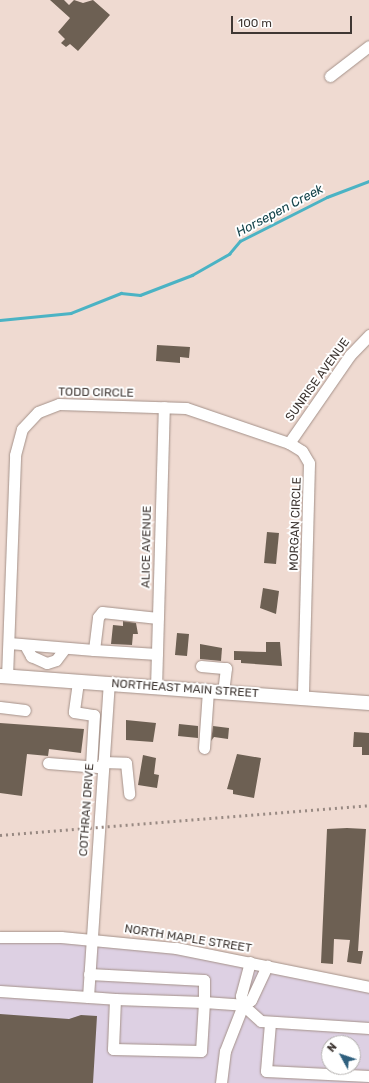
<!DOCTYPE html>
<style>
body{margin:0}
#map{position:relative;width:369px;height:1083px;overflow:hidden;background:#efdad1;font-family:Rubik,sans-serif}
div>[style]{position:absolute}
.industrial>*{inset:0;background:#ddd0e3}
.stream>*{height:2.5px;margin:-1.25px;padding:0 1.25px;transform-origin:1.25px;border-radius:1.25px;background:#4bb3c4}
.building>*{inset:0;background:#6d6053}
.roads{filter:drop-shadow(0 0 1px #a49189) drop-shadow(0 0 1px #a49189)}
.minor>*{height:11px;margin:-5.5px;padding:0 5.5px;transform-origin:5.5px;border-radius:5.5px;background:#fff}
.major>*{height:14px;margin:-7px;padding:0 7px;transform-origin:7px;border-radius:7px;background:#fff}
.rail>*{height:2.5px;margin-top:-1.25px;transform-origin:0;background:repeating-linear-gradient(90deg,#988982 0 2px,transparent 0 6px)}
span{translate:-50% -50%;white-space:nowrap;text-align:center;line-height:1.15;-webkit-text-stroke:4px #fff;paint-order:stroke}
.street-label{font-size:12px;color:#3f3733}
.water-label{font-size:13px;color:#16454c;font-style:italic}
.north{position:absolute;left:321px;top:1035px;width:40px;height:40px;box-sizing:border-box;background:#fff;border:1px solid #b2afad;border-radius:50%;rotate:310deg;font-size:11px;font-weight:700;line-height:16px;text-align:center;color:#3f3733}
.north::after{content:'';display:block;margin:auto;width:14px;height:18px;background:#2f607e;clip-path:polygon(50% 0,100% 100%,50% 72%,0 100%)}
.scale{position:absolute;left:231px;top:16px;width:121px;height:18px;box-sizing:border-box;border:2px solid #3f3733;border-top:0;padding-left:5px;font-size:12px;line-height:14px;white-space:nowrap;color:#3f3733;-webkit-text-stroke:3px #fff;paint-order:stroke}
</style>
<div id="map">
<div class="industrial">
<div style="clip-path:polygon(evenodd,94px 936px,369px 990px,369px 1083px,0 1083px,0 942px,94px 936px,329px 1043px,353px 1043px,353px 1067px,329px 1067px,329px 1043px)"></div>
</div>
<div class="stream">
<div style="left:0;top:320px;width:71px;rotate:-5.6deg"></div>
<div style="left:71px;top:313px;width:54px;rotate:-21.8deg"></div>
<div style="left:121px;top:293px;width:19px;rotate:6deg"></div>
<div style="left:140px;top:295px;width:56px;rotate:-21deg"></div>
<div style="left:192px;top:275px;width:43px;rotate:-29.6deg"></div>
<div style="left:229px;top:254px;width:17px;rotate:-50deg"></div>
<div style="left:240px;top:241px;width:97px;rotate:-26.8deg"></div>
<div style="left:327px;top:197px;width:45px;rotate:-20.9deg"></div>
</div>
<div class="building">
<div style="clip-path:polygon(50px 0,64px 0,69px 5px,74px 0,83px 3px,93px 0,110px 15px,78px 51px,70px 44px,66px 47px,61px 43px,65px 39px,58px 32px,70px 18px)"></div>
<div style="clip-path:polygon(157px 345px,190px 347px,189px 358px,180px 357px,180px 363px,156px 361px)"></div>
<div style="clip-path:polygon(267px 532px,279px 533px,276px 564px,264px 563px)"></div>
<div style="clip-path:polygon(263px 588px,279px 591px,276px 614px,260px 608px)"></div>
<div style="clip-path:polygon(123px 621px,136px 623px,138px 634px,133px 634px,132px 645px,111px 644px,113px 625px,123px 626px)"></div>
<div style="clip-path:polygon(177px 633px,189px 634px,187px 656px,175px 655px)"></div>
<div style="clip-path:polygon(266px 642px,280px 642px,282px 666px,241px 663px,241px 660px,234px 660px,234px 651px,266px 652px)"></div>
<div style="clip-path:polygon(200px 644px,222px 648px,221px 661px,200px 659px)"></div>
<div style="clip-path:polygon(126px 720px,156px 723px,153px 742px,126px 740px)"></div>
<div style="clip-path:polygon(0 723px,84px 729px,81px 753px,49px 749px,48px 756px,27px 754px,22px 796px,0 793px)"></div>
<div style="clip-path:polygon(179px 724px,198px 726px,198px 738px,178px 736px)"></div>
<div style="clip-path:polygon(213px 726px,229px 728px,228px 739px,214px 737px,211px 741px)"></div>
<div style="clip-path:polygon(354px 732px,369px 733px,369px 755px,362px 755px,362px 747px,353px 747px)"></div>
<div style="clip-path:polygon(237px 754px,261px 758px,254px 798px,233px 794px,233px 790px,227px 789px)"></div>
<div style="clip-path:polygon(143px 755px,156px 758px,154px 774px,159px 775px,157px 788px,138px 785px)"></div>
<div style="clip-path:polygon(347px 828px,366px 829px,358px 951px,363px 951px,361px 964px,347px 962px,350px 940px,334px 939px,333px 964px,321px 963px,327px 829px)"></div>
<div style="clip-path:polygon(0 1014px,69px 1019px,81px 1015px,97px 1016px,93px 1083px,0 1083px)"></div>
</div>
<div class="roads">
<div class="minor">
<div style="left:330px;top:76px;width:49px;rotate:-37.6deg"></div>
<div style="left:289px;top:443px;width:107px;rotate:-55.3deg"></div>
<div style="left:350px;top:355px;width:28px;rotate:-46deg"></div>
<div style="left:9px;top:643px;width:85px;rotate:4.7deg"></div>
<div style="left:94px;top:650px;width:33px;rotate:-83deg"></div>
<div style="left:98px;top:617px;width:6px;rotate:-51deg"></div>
<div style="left:102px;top:612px;width:56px;rotate:6.1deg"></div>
<div style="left:25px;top:645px;width:13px;rotate:61deg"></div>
<div style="left:31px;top:656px;width:17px;rotate:24deg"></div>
<div style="left:47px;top:663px;width:9px;rotate:-18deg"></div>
<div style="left:56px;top:660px;width:15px;rotate:-53deg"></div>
<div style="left:94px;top:650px;width:63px;rotate:3.6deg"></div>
<div style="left:201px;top:666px;width:25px;rotate:5deg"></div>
<div style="left:226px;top:668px;width:24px;rotate:97deg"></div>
<div style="left:7px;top:677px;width:222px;rotate:-87.9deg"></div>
<div style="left:15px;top:455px;width:27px;rotate:-75deg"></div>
<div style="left:22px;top:429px;width:23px;rotate:-47deg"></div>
<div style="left:38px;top:412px;width:22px;rotate:-21deg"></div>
<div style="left:59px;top:404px;width:127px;rotate:1.8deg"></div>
<div style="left:186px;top:408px;width:109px;rotate:18.8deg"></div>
<div style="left:289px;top:443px;width:15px;rotate:32deg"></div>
<div style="left:302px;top:451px;width:14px;rotate:60deg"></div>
<div style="left:309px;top:463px;width:235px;rotate:91.5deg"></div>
<div style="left:78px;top:682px;width:30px;rotate:98deg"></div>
<div style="left:74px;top:712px;width:20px;rotate:9deg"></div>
<div style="left:94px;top:715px;width:51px;rotate:93.4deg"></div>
<div style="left:156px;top:688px;width:281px;rotate:-88.4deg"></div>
<div style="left:0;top:707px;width:25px;rotate:7deg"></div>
<div style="left:204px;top:748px;width:57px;rotate:-86deg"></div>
<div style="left:103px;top:762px;width:23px;rotate:2deg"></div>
<div style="left:126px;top:763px;width:31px;rotate:84deg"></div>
<div style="left:48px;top:763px;width:50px;rotate:4.6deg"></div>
<div style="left:0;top:937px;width:61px"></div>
<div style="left:61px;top:937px;width:116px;rotate:5.5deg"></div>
<div style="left:176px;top:948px;width:197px;rotate:11.4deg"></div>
<div style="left:250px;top:962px;width:35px;rotate:105deg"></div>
<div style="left:241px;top:996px;width:9px;rotate:77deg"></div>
<div style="left:243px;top:1005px;width:9px;rotate:-32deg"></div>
<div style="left:251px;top:1000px;width:38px;rotate:-65deg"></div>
<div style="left:89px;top:974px;width:115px;rotate:3deg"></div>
<div style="left:204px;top:980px;width:22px;rotate:90deg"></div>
<div style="left:204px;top:1002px;width:39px;rotate:4deg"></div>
<div style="left:243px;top:1005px;width:24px;rotate:42deg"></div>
<div style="left:261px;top:1021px;width:108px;rotate:3.7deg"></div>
<div style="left:0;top:991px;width:88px;rotate:3.9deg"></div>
<div style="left:88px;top:997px;width:315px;rotate:-86.2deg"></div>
<div style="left:88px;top:997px;width:27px;rotate:4deg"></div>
<div style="left:115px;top:999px;width:50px;rotate:92.3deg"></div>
<div style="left:113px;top:1049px;width:88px;rotate:1.3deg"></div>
<div style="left:201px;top:1051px;width:49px;rotate:-86.5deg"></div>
<div style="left:204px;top:1002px;width:89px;rotate:-178.1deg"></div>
<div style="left:270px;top:1023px;width:48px;rotate:94.8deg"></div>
<div style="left:266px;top:1071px;width:103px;rotate:2.8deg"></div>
<div style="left:221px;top:1083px;width:32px;rotate:-83deg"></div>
<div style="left:225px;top:1051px;width:49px;rotate:-68.6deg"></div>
</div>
<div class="major">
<div style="left:0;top:676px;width:370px;rotate:4.2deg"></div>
</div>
</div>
<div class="rail">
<div style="left:0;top:835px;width:370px;rotate:-4.6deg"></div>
</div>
<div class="street-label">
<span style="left:318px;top:380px;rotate:-54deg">SUNRISE AVENUE</span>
<span style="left:96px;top:393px;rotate:1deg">TODD CIRCLE</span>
<span style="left:296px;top:524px;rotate:-88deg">MORGAN CIRCLE</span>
<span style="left:147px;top:547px;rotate:-89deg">ALICE AVENUE</span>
<span style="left:185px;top:689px;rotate:4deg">NORTHEAST MAIN STREET</span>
<span style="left:87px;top:810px;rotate:-86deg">COTHRAN DRIVE</span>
<span style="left:188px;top:939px;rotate:9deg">NORTH MAPLE STREET</span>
</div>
<div class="water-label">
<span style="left:280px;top:211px;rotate:-28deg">Horsepen Creek</span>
</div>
<div class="north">N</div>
<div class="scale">100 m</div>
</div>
